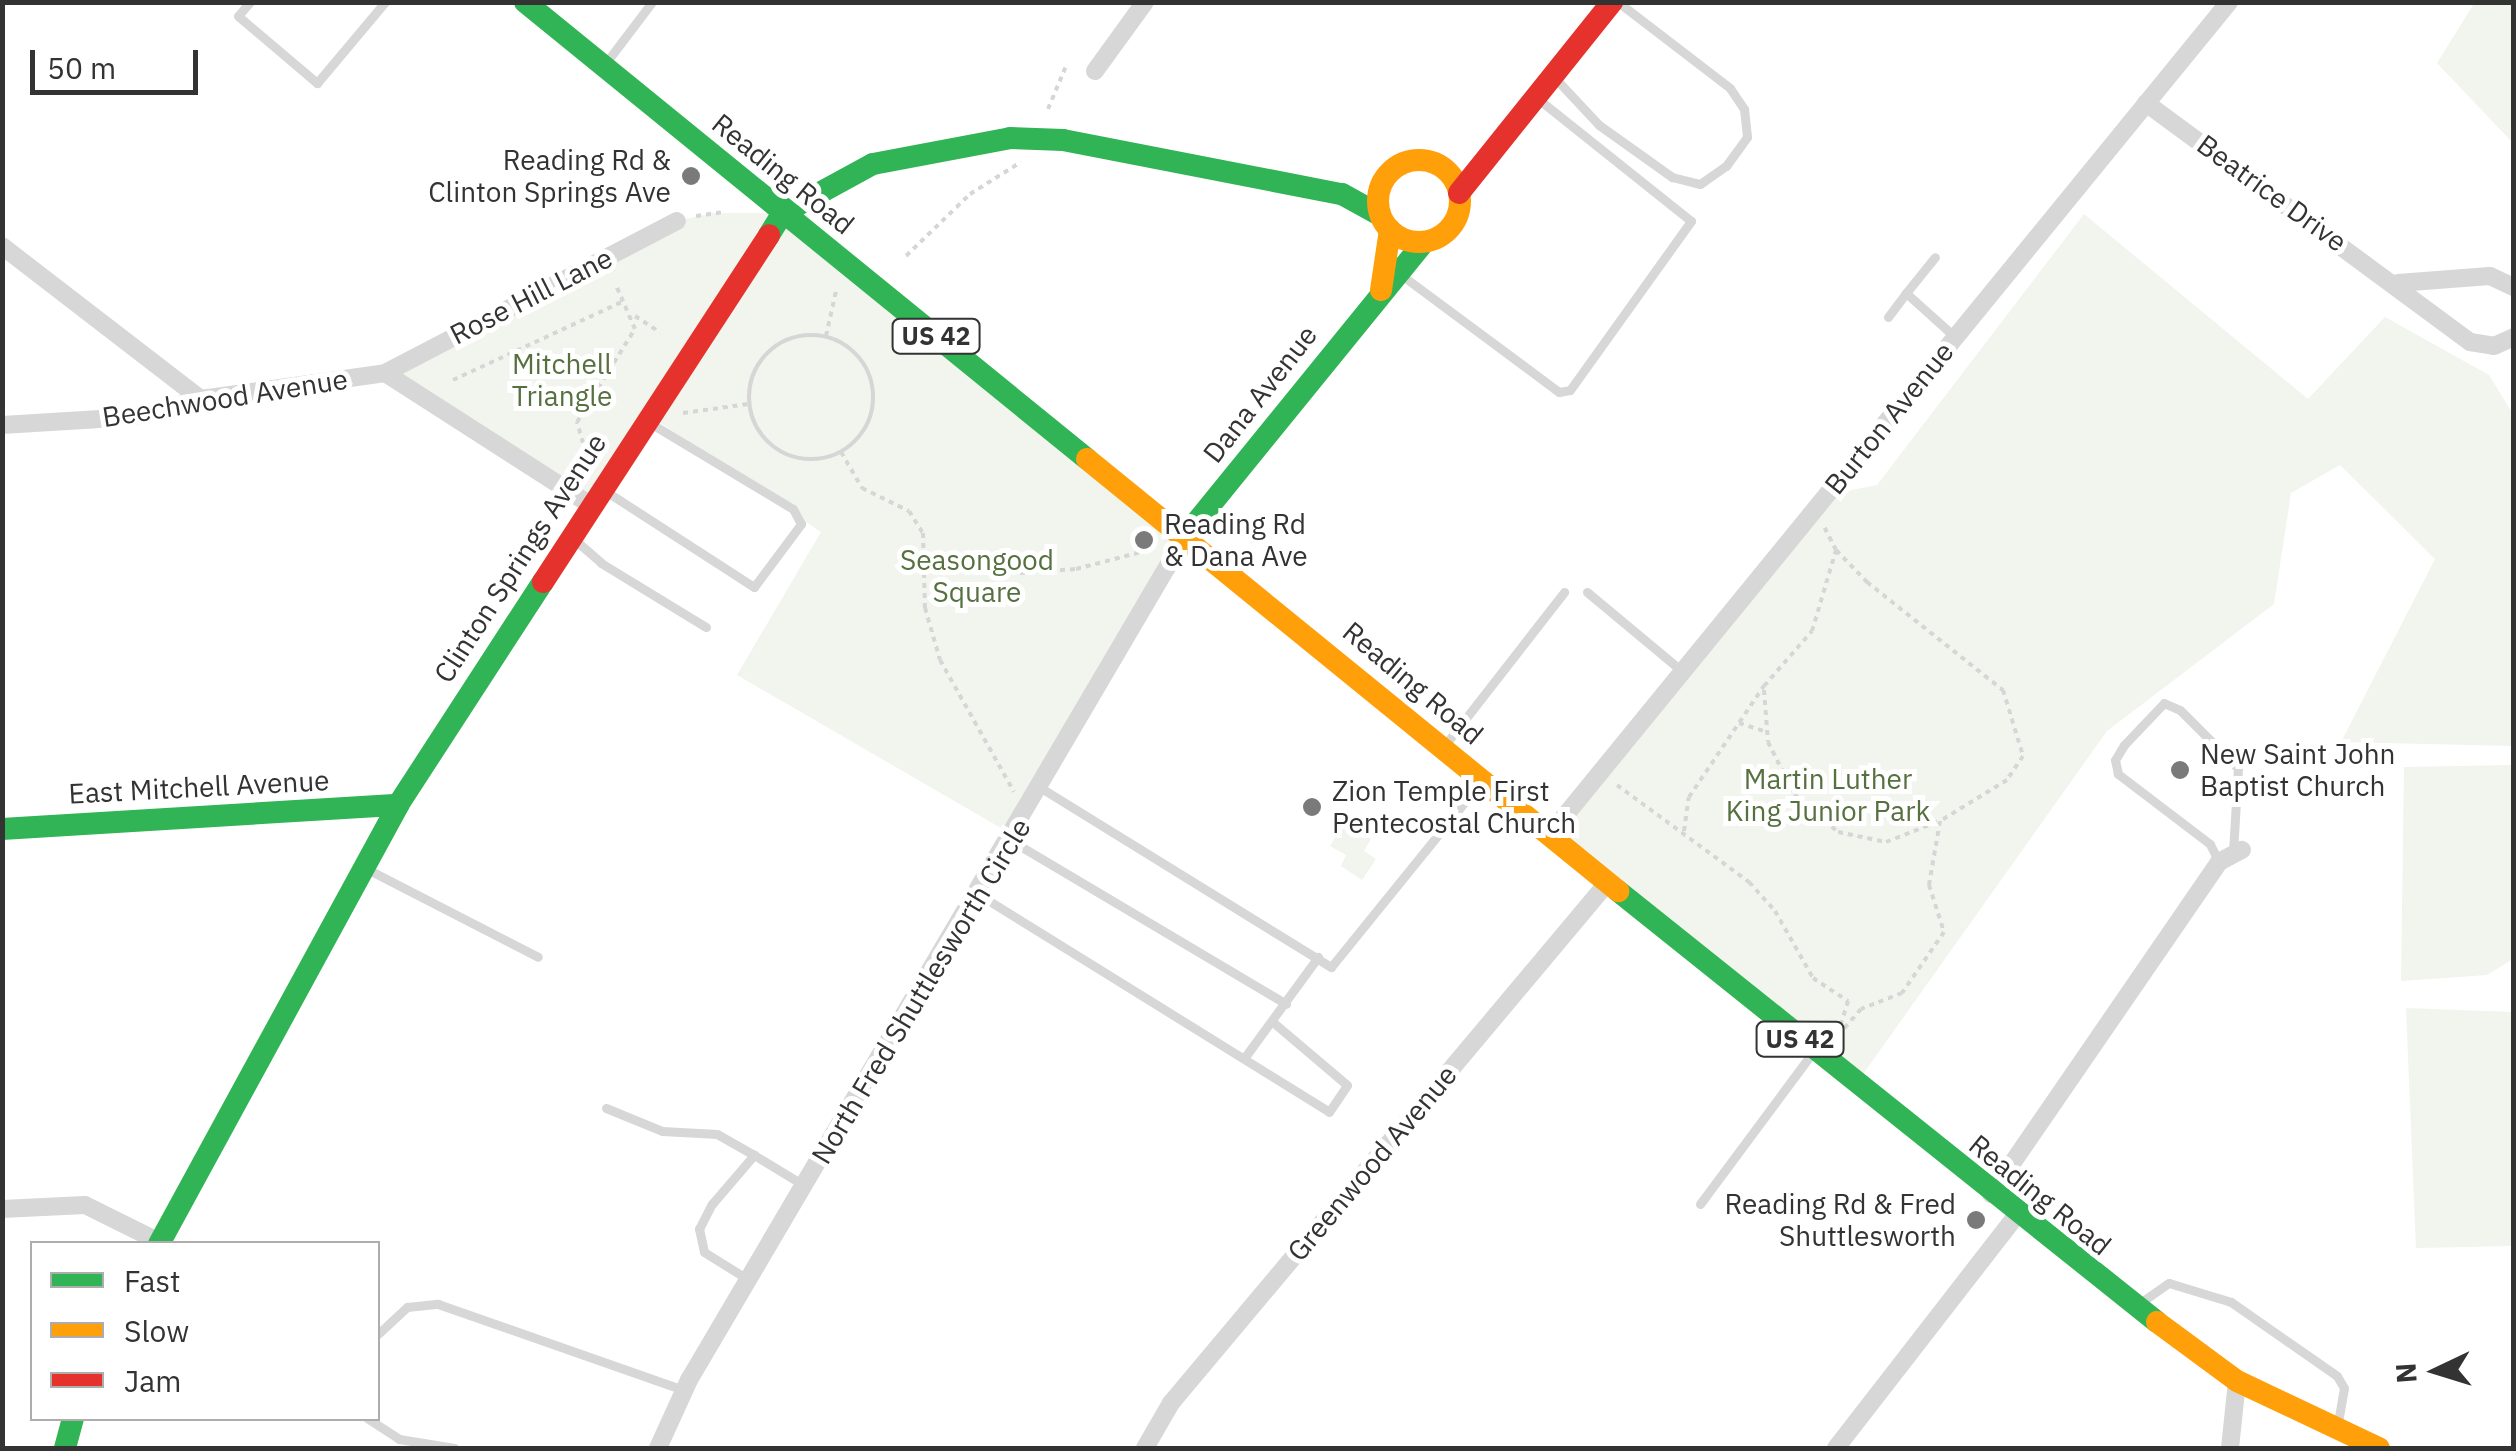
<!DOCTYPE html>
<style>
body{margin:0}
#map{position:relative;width:2516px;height:1451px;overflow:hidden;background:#fff;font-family:"IBM Plex Sans",sans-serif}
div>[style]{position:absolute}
.green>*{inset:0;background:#f1f5ed}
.path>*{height:4px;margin-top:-2px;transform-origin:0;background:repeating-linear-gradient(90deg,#d6d6d6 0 5px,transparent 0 10px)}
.path>.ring{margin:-2px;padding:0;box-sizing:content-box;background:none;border:4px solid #d6d6d6;border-radius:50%}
.lane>*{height:9px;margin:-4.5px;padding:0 4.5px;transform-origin:4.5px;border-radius:4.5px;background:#d7d7d7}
.street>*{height:18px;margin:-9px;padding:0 9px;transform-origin:9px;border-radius:9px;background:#d7d7d7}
.fast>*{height:22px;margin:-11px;padding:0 11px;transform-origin:11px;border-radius:11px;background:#30b455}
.slow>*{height:22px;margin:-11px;padding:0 11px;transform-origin:11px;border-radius:11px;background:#ff9f0a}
.slow>.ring{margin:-11px;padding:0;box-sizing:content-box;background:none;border:22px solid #ff9f0a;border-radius:50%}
.jam>*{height:22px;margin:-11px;padding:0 11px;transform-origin:11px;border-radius:11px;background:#e5322d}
.dots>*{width:28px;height:28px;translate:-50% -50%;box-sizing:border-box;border:5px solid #fff;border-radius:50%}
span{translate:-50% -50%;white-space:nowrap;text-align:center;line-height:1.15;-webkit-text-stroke:10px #fff;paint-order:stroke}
.shield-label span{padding:2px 8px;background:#fff;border:2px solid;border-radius:8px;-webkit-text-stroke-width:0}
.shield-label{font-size:25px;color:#333;font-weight:700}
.poi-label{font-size:28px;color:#333}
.right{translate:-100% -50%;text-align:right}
.left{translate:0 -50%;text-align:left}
.street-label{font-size:28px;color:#333}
.park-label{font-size:28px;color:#56703f}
.frame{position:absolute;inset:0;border:5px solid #333;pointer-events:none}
.legend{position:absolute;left:30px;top:1241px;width:350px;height:180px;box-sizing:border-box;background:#fff;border:2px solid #adadad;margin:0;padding:12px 18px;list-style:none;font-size:30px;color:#333}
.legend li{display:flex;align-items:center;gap:20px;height:50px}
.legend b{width:50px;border:2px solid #adadad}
.north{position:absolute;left:2386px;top:1321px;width:100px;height:100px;-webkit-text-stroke:8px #fff;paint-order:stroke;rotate:266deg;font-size:28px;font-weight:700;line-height:40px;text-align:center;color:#333}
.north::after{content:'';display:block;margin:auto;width:35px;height:45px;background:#333;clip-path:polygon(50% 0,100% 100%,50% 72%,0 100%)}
.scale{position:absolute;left:30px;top:50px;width:168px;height:45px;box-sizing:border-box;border:5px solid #333;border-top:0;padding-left:12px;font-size:30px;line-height:35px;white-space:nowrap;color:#333;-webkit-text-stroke:8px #fff;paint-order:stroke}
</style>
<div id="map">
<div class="green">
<div style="clip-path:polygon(2475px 2px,2513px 3px,2513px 143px,2437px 63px)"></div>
<div style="clip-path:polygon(712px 213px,783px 213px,1186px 535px,1013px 835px,737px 675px,821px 532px,649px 415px,589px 504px,385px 373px,677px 221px)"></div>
<div style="clip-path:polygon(2084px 214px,2308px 399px,2385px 317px,2489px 375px,2513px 414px,2513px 746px,2341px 742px,2435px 559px,2340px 465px,2291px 493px,2274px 604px,2107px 731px,1856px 1084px,1550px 834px,1826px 495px,1877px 485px)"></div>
<div style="clip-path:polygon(2513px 765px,2513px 959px,2487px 975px,2401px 981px,2404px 767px)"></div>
<div style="clip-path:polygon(1345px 820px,1372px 837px,1364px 851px,1376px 859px,1362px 880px,1341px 866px,1346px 855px,1330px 846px)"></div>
<div style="clip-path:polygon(2406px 1008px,2513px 1012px,2513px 1246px,2416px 1248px)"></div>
</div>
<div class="path">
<div style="left:1048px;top:109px;width:47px;rotate:-67.3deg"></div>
<div style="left:696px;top:216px;width:30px;rotate:-8deg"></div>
<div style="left:906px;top:256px;width:89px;rotate:-44.1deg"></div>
<div style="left:970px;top:194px;width:60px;rotate:-32.1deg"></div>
<div style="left:635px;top:316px;width:30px;rotate:33deg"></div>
<div class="ring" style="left:749px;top:335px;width:120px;height:120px"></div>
<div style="left:826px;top:336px;width:46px;rotate:-77.5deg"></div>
<div style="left:453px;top:380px;width:188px;rotate:-24.8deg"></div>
<div style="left:683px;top:413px;width:66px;rotate:-7.9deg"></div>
<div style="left:583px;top:443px;width:22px;rotate:-106deg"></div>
<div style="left:577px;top:422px;width:110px;rotate:-58.1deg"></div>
<div style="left:635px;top:329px;width:48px;rotate:-113.4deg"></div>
<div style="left:841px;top:452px;width:42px;rotate:59.7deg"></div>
<div style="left:862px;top:488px;width:52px;rotate:26.1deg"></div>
<div style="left:909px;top:511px;width:26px;rotate:58deg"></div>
<div style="left:923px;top:533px;width:75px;rotate:88.5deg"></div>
<div style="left:925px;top:608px;width:54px;rotate:73.9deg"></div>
<div style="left:940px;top:660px;width:151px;rotate:60.7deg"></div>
<div style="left:1836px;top:550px;width:45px;rotate:45.9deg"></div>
<div style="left:1867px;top:582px;width:174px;rotate:38.5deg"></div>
<div style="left:2003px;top:690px;width:69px;rotate:73.1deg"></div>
<div style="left:2023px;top:756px;width:29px;rotate:124deg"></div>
<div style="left:2007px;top:780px;width:79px;rotate:148.5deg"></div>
<div style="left:1940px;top:821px;width:65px;rotate:99.8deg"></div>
<div style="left:1929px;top:885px;width:49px;rotate:72.3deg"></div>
<div style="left:1944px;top:932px;width:74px;rotate:124.5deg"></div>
<div style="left:1902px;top:993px;width:44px;rotate:158.7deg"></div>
<div style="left:1861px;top:1009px;width:28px;rotate:131deg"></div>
<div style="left:924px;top:562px;width:97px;rotate:6.5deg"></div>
<div style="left:1020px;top:573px;width:56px;rotate:-4.1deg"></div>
<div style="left:1076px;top:569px;width:79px;rotate:-14.7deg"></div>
<div style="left:1764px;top:690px;width:52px;rotate:85.6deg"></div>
<div style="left:1768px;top:742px;width:58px;rotate:63.4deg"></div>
<div style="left:1794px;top:794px;width:58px;rotate:40.8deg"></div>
<div style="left:1838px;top:832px;width:49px;rotate:11.8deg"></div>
<div style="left:1886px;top:842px;width:58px;rotate:-21.3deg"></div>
<div style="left:1739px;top:723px;width:29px;rotate:18deg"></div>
<div style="left:1617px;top:785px;width:164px;rotate:36.3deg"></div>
<div style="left:1749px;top:882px;width:39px;rotate:48deg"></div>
<div style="left:1775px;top:911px;width:77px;rotate:60.4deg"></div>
<div style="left:1813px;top:978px;width:42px;rotate:33.3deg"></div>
<div style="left:1848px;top:1001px;width:38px;rotate:107deg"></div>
<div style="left:1684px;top:831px;width:34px;rotate:-82deg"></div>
<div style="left:1689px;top:797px;width:134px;rotate:-56deg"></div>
<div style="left:1764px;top:686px;width:73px;rotate:-48.9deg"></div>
<div style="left:1812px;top:631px;width:84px;rotate:-73.5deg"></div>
<div style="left:1836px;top:550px;width:25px;rotate:-117deg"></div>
</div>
<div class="lane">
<div style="left:250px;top:2px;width:18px;rotate:131deg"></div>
<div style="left:238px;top:16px;width:104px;rotate:40.3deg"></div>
<div style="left:317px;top:83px;width:106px;rotate:-50deg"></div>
<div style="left:605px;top:64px;width:78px;rotate:-52.8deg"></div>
<div style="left:1555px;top:78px;width:64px;rotate:46.9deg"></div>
<div style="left:1599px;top:125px;width:90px;rotate:35.5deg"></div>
<div style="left:1672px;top:177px;width:29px;rotate:14deg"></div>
<div style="left:1700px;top:184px;width:32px;rotate:-35deg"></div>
<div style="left:1726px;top:166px;width:36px;rotate:-54deg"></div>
<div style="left:1747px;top:137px;width:28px;rotate:-96deg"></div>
<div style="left:1744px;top:109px;width:25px;rotate:-124deg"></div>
<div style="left:1730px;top:88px;width:141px;rotate:-142.5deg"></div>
<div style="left:1400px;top:274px;width:198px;rotate:36.6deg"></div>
<div style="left:1559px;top:392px;width:11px;rotate:-10deg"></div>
<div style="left:1570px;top:390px;width:208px;rotate:-54.4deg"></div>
<div style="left:1691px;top:221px;width:196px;rotate:-141.4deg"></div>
<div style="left:1906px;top:293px;width:46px;rotate:-51.1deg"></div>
<div style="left:1888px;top:317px;width:30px;rotate:-53deg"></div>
<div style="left:1906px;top:293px;width:66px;rotate:41.9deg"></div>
<div style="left:607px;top:492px;width:175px;rotate:32.9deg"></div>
<div style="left:754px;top:587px;width:79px;rotate:-53.3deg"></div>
<div style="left:801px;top:524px;width:17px;rotate:-118deg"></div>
<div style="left:793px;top:509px;width:169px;rotate:-149deg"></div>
<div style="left:575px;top:540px;width:35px;rotate:41deg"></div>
<div style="left:601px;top:563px;width:123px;rotate:31.4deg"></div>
<div style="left:1587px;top:592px;width:125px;rotate:39.8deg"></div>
<div style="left:1445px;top:745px;width:194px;rotate:-52.1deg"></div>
<div style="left:1041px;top:788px;width:341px;rotate:31.7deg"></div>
<div style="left:1331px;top:967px;width:235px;rotate:-51deg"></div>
<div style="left:1010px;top:840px;width:321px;rotate:30.7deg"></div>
<div style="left:2219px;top:862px;width:20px;rotate:-117deg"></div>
<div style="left:2210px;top:844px;width:116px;rotate:-142.7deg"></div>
<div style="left:2118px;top:774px;width:14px;rotate:-102deg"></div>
<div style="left:2115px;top:760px;width:17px;rotate:-59deg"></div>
<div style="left:2124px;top:745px;width:58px;rotate:-46.4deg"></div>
<div style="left:2164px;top:703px;width:17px;rotate:24deg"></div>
<div style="left:2180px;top:710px;width:82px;rotate:45deg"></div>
<div style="left:2238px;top:768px;width:84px;rotate:93.4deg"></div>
<div style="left:367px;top:869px;width:192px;rotate:27.2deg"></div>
<div style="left:978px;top:894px;width:413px;rotate:31.8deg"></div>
<div style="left:1329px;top:1112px;width:32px;rotate:-56deg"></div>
<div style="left:1347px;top:1085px;width:96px;rotate:-139.7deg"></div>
<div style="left:1245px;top:1057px;width:124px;rotate:-53.9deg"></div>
<div style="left:606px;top:1108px;width:61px;rotate:22.3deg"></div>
<div style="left:662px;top:1131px;width:55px;rotate:3.1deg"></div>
<div style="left:717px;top:1134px;width:43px;rotate:29.6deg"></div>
<div style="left:1700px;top:1204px;width:189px;rotate:-53.4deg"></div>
<div style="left:749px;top:1280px;width:53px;rotate:-148.1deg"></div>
<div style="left:704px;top:1252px;width:24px;rotate:-102deg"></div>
<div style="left:699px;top:1229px;width:28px;rotate:-63deg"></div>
<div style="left:712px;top:1204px;width:65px;rotate:-49.4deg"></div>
<div style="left:754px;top:1155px;width:60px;rotate:31.3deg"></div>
<div style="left:2140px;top:1303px;width:35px;rotate:-35deg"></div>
<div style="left:2169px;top:1283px;width:65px;rotate:17deg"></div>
<div style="left:2231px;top:1302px;width:129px;rotate:34.9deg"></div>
<div style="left:2337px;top:1376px;width:14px;rotate:60deg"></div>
<div style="left:2344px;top:1388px;width:36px;rotate:100deg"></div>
<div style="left:378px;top:1334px;width:40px;rotate:-43deg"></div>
<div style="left:407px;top:1307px;width:31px;rotate:-6deg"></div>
<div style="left:438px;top:1304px;width:261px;rotate:19.3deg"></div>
<div style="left:367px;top:1418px;width:38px;rotate:33deg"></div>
<div style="left:399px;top:1439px;width:56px;rotate:9.3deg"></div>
</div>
<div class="street">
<div style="left:1095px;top:71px;width:85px;rotate:-54.1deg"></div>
<div style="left:2146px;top:103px;width:403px;rotate:36.4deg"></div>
<div style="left:2470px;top:342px;width:24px;rotate:9deg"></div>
<div style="left:2494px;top:346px;width:22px;rotate:-24deg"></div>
<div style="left:2px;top:246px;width:251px;rotate:37.6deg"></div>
<div style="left:2398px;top:283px;width:92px;rotate:-4.4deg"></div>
<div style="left:2490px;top:276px;width:26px;rotate:25deg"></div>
<div style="left:385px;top:373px;width:329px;rotate:-27.5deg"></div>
<div style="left:2px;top:425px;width:131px;rotate:-3.5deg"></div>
<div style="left:133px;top:417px;width:70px;rotate:-14.8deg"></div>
<div style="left:201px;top:399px;width:186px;rotate:-8deg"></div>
<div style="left:385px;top:373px;width:242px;rotate:32.7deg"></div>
<div style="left:1550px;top:834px;width:1074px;rotate:-50.78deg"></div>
<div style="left:1991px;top:1194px;width:403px;rotate:-55.5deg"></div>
<div style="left:2219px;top:862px;width:26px;rotate:-28deg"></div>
<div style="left:2px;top:1209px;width:83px;rotate:-2.8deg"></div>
<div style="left:85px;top:1205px;width:84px;rotate:26.3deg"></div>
<div style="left:658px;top:1448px;width:75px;rotate:-65.5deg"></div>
<div style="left:689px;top:1380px;width:980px;rotate:-59.54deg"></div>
<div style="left:1145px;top:1448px;width:52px;rotate:-60deg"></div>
<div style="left:1171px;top:1403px;width:680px;rotate:-50.01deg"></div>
<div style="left:1836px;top:1448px;width:295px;rotate:-52.2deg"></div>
<div style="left:2230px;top:1448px;width:67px;rotate:-84deg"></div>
</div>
<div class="fast">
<div style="left:525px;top:2px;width:724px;rotate:39.12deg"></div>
<div style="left:769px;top:235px;width:26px;rotate:-58deg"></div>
<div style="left:783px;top:213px;width:102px;rotate:-28.6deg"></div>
<div style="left:873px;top:164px;width:139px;rotate:-10.7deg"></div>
<div style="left:1010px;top:138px;width:53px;rotate:2.2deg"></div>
<div style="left:1063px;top:140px;width:284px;rotate:11deg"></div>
<div style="left:1342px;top:194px;width:43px;rotate:28.9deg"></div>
<div style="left:1186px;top:535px;width:377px;rotate:-50.9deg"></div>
<div style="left:2px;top:829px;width:397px;rotate:-3.5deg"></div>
<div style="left:1618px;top:891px;width:690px;rotate:38.65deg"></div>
<div style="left:159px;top:1244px;width:500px;rotate:-61.4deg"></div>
<div style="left:398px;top:805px;width:266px;rotate:-57deg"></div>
<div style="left:65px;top:1448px;width:31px;rotate:-75deg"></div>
</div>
<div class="slow">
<div class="ring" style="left:1378px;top:160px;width:60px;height:60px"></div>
<div style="left:1381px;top:290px;width:61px;rotate:-81.5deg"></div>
<div style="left:1087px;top:459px;width:685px;rotate:39.13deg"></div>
<div style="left:2157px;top:1322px;width:99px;rotate:36.4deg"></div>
<div style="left:2237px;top:1381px;width:157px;rotate:25.3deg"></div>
</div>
<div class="jam">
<div style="left:1459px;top:193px;width:245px;rotate:-51.3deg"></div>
<div style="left:543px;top:582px;width:414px;rotate:-56.9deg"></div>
</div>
<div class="dots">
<div style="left:691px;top:176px;background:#7a7a7a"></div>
<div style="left:1144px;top:540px;background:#7a7a7a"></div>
<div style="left:2180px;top:770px;background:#7a7a7a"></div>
<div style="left:1312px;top:807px;background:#7a7a7a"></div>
<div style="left:1976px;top:1220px;background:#7a7a7a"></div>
</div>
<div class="shield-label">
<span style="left:936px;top:336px">US 42</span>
<span style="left:1800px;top:1039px">US 42</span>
</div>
<div class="poi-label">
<span class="right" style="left:671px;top:176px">Reading Rd &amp;<br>Clinton Springs Ave</span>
<span class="left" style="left:1164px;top:540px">Reading Rd<br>&amp; Dana Ave</span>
<span class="left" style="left:2200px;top:770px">New Saint John<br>Baptist Church</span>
<span class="left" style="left:1332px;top:807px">Zion Temple First<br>Pentecostal Church</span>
<span class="right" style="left:1956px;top:1220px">Reading Rd &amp; Fred<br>Shuttlesworth</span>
</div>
<div class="street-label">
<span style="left:783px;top:174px;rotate:39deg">Reading Road</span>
<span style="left:2272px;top:193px;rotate:36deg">Beatrice Drive</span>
<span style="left:531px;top:296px;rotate:-27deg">Rose Hill Lane</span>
<span style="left:1260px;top:394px;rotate:-52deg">Dana Avenue</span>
<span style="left:225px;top:398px;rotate:-9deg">Beechwood Avenue</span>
<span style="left:1889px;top:418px;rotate:-51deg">Burton Avenue</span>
<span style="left:520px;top:558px;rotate:-57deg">Clinton Springs Avenue</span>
<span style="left:1413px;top:683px;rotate:40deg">Reading Road</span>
<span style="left:199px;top:787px;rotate:-3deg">East Mitchell Avenue</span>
<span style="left:921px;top:991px;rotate:-59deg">North Fred Shuttlesworth Circle</span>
<span style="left:1372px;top:1163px;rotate:-50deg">Greenwood Avenue</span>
<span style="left:2040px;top:1195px;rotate:39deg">Reading Road</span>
</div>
<div class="park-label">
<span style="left:562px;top:380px">Mitchell<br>Triangle</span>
<span style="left:977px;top:576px">Seasongood<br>Square</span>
<span style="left:1828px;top:795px">Martin Luther<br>King Junior Park</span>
</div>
<div class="frame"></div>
<ul class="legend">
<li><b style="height:12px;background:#30b455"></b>Fast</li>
<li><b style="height:12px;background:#ff9f0a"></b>Slow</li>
<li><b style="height:12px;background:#e5322d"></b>Jam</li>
</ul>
<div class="north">N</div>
<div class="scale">50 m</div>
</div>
